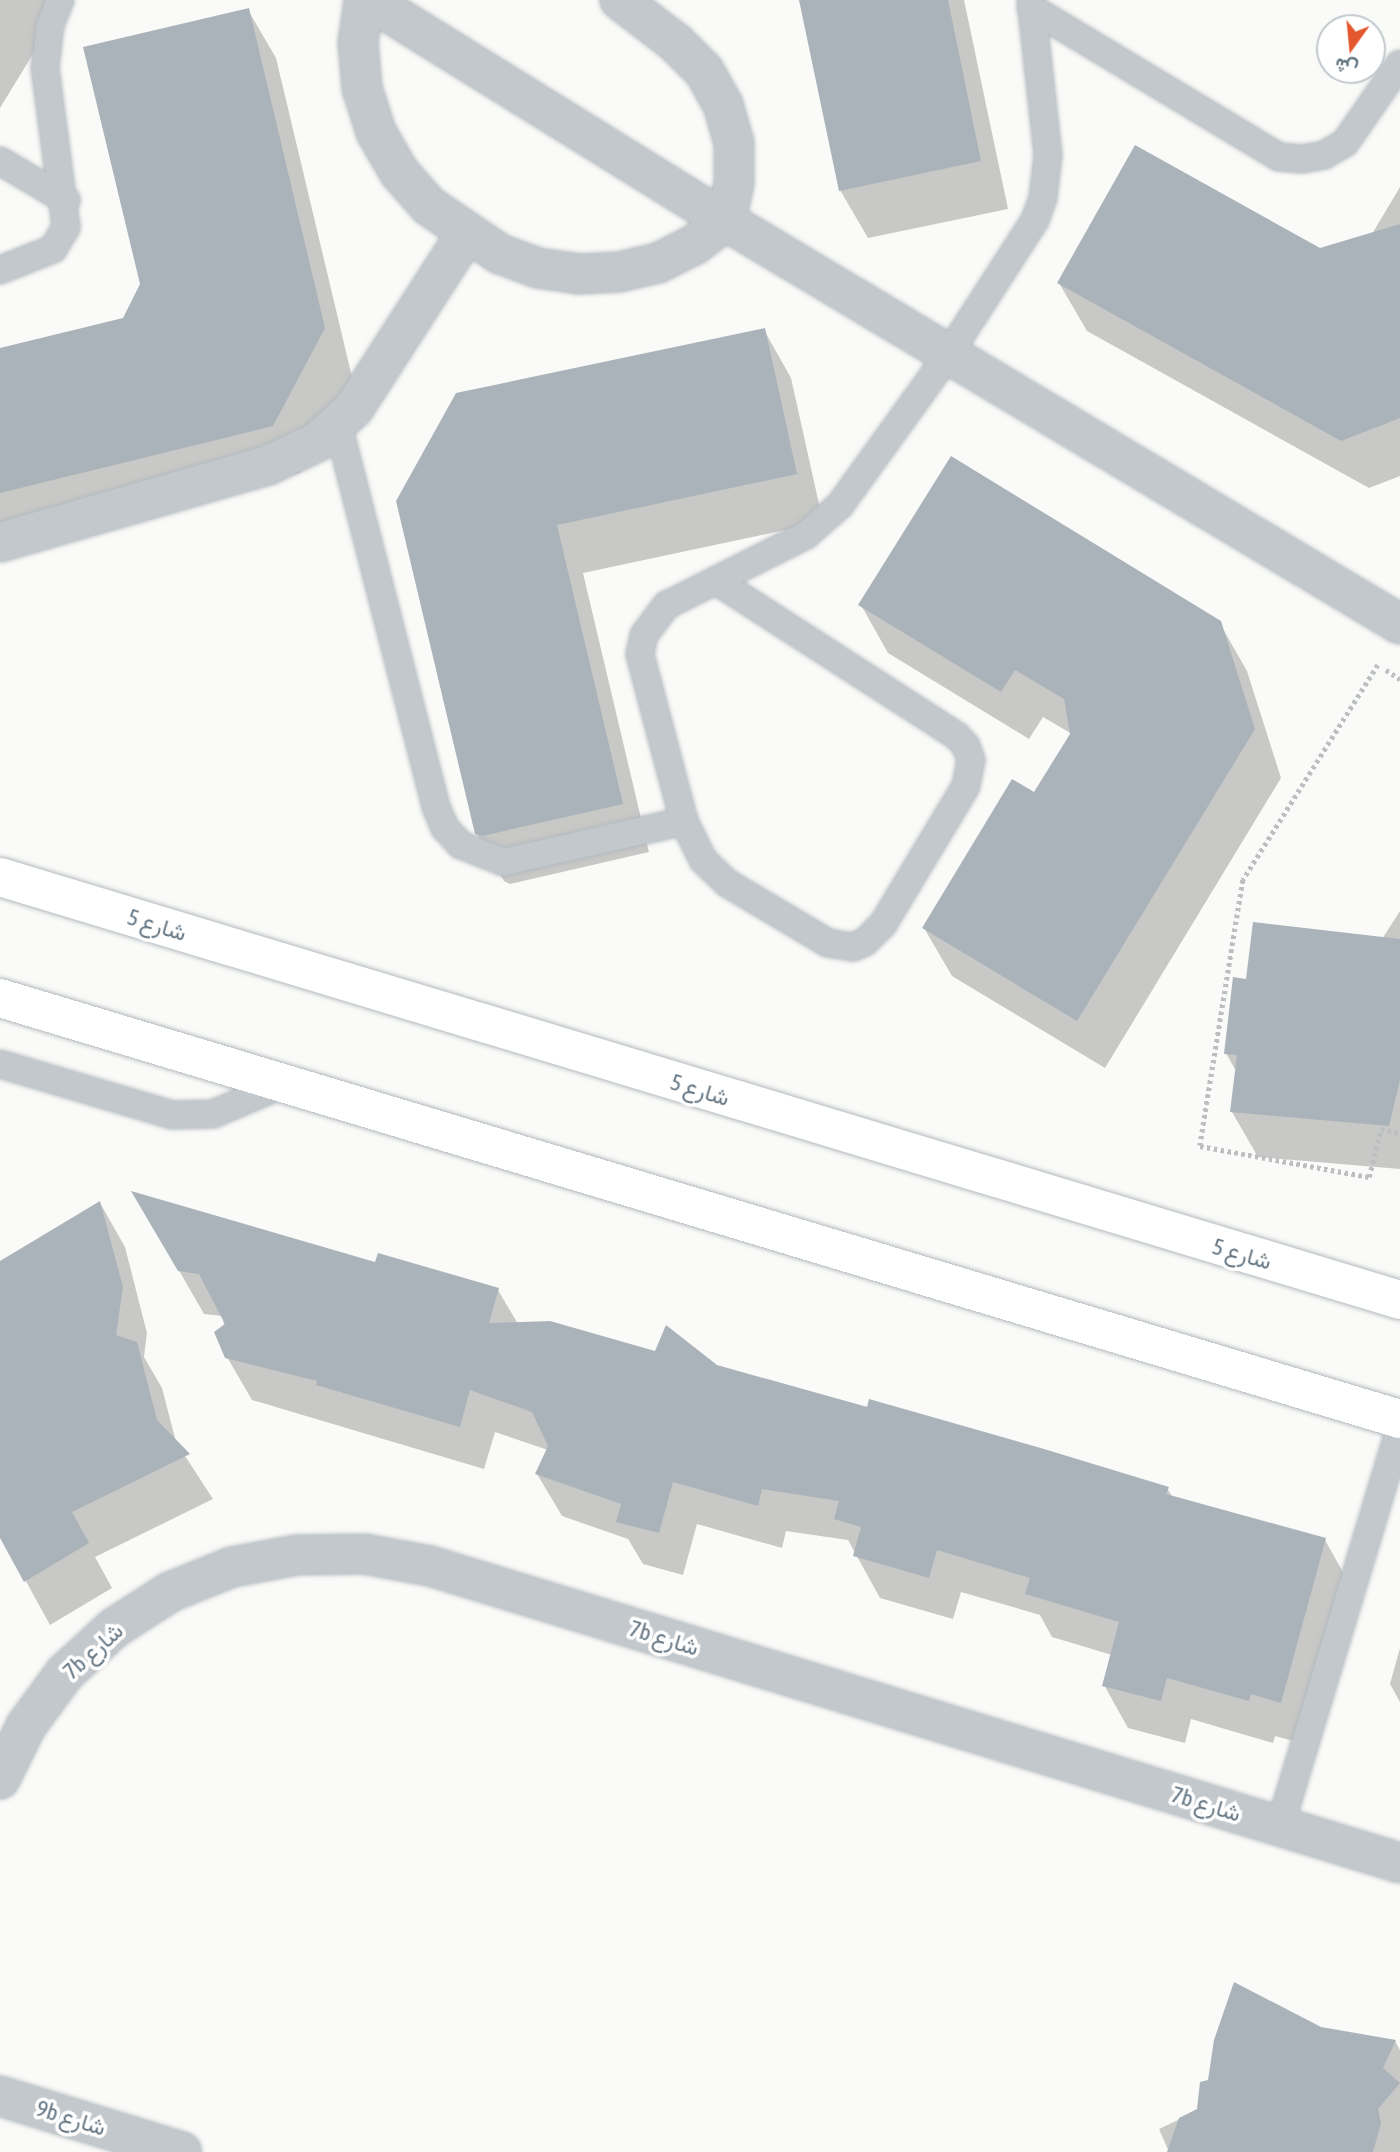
<!DOCTYPE html>
<meta charset="utf-8">
<style>
body{margin:0}
#map{position:relative;width:1400px;height:2152px;overflow:hidden;background:#fafaf8;font-family:"Asap Condensed",Vazirmatn,sans-serif}
div>[style]{position:absolute}
.shadow>*{inset:0;background:#0003}
.building>*{inset:0;background:#aab3b9}
.path>*{height:4.5px;margin-top:-2.25px;transform-origin:0;background:repeating-linear-gradient(90deg,#bbbfc2 0 3.5px,transparent 0 7px)}
.roads{filter:drop-shadow(0 0 2px #b3babf) drop-shadow(0 0 2px #b3babf)}
.lane>*{height:26px;margin:-13px;padding:0 13px;transform-origin:13px;border-radius:13px;background:#c3c8cc}
.street>*{height:38px;margin:-19px;padding:0 19px;transform-origin:19px;border-radius:19px;background:#c3c8cc}
.secondary>*{height:38px;margin:-19px;padding:0 19px;transform-origin:19px;border-radius:19px;background:#fff}
span{translate:-50% -50%;white-space:nowrap;text-align:center;line-height:1.15;-webkit-text-stroke:7px #fff;paint-order:stroke}
.street-label{font-size:23px;color:#657683}
.north{position:absolute;left:1316px;top:14px;width:70px;height:70px;box-sizing:border-box;background:#fff;border:2px solid #c1c8cd;border-radius:50%;rotate:195deg;font-size:19px;font-weight:700;line-height:28px;text-align:center;color:#657683}
.north::after{content:'';display:block;margin:auto;width:24px;height:32px;background:#e4572e;clip-path:polygon(50% 0,100% 100%,50% 72%,0 100%)}
</style>
<div id="map">
<div class="shadow">
<div style="clip-path:polygon(0 0,66px 0,0 108px)"></div>
<div style="clip-path:polygon(801px 0,964px 0,1008px 209px,868px 238px,840px 190px)"></div>
<div style="clip-path:polygon(248px 10px,276px 58px,352px 377px,300px 473px,0 548px,0 350px,124px 319px,142px 285px)"></div>
<div style="clip-path:polygon(1400px 187px,1400px 476px,1369px 488px,1087px 331px,1059px 283px,1320px 250px,1372px 234px)"></div>
<div style="clip-path:polygon(764px 330px,791px 378px,823px 522px,583px 573px,649px 852px,510px 884px,504px 881px,476px 833px,398px 502px)"></div>
<div style="clip-path:polygon(861px 605px,1219px 622px,1247px 671px,1281px 778px,1105px 1068px,952px 976px,924px 928px,1035px 795px,1072px 734px,1043px 717px,1029px 739px,888px 653px)"></div>
<div style="clip-path:polygon(1400px 911px,1400px 1169px,1258px 1157px,1232px 1112px,1237px 1073px,1226px 1053px,1248px 981px,1382px 939px)"></div>
<div style="clip-path:polygon(135px 1194px,377px 1264px,498px 1290px,518px 1324px,716px 1366px,1167px 1488px,1173px 1498px,1325px 1540px,1349px 1583px,1305px 1744px,1275px 1736px,1273px 1743px,1191px 1719px,1185px 1743px,1128px 1728px,1104px 1685px,1112px 1655px,1052px 1637px,1040px 1615px,961px 1592px,953px 1619px,880px 1598px,848px 1540px,786px 1531px,782px 1548px,697px 1524px,683px 1575px,643px 1564px,628px 1539px,562px 1516px,537px 1474px,548px 1450px,495px 1432px,484px 1469px,252px 1400px,227px 1357px,223px 1316px,204px 1314px)"></div>
<div style="clip-path:polygon(100px 1203px,125px 1247px,147px 1333px,144px 1357px,162px 1388px,176px 1442px,213px 1499px,95px 1557px,112px 1588px,50px 1625px,0 1534px,0 1263px)"></div>
<div style="clip-path:polygon(1400px 1648px,1400px 1702px,1390px 1684px)"></div>
<div style="clip-path:polygon(1321px 2029px,1395px 2041px,1400px 2050px,1400px 2152px,1169px 2152px,1159px 2129px,1199px 2110px,1209px 2082px)"></div>
</div>
<div class="building">
<div style="clip-path:polygon(799px 0,948px 0,981px 161px,839px 191px)"></div>
<div style="clip-path:polygon(249px 8px,325px 328px,273px 426px,0 493px,0 348px,123px 318px,140px 284px,83px 47px)"></div>
<div style="clip-path:polygon(1135px 145px,1320px 248px,1400px 224px,1400px 418px,1341px 441px,1057px 283px)"></div>
<div style="clip-path:polygon(765px 328px,797px 474px,557px 525px,623px 804px,482px 836px,475px 834px,396px 501px,456px 393px)"></div>
<div style="clip-path:polygon(951px 456px,1221px 621px,1255px 729px,1077px 1021px,922px 928px,1012px 779px,1034px 792px,1070px 734px,1064px 699px,1015px 670px,1001px 692px,858px 605px)"></div>
<div style="clip-path:polygon(1253px 922px,1400px 939px,1400px 1080px,1389px 1126px,1230px 1112px,1237px 1055px,1224px 1054px,1233px 977px,1246px 979px)"></div>
<div style="clip-path:polygon(131px 1191px,375px 1262px,378px 1253px,499px 1288px,489px 1323px,550px 1321px,655px 1351px,666px 1325px,717px 1365px,867px 1407px,869px 1399px,1044px 1449px,1169px 1487px,1166px 1494px,1326px 1538px,1281px 1703px,1251px 1694px,1249px 1701px,1167px 1678px,1161px 1701px,1102px 1686px,1119px 1622px,1025px 1594px,1030px 1578px,937px 1550px,929px 1578px,853px 1556px,861px 1527px,834px 1519px,839px 1501px,762px 1489px,758px 1506px,673px 1482px,659px 1533px,616px 1522px,621px 1504px,535px 1474px,548px 1446px,532px 1412px,470px 1390px,460px 1427px,316px 1385px,317px 1381px,225px 1358px,214px 1332px,225px 1324px,199px 1274px,178px 1271px)"></div>
<div style="clip-path:polygon(100px 1201px,123px 1287px,116px 1335px,137px 1342px,157px 1420px,190px 1454px,72px 1512px,89px 1543px,24px 1582px,0 1538px,0 1261px)"></div>
<div style="clip-path:polygon(1234px 1982px,1321px 2027px,1396px 2040px,1383px 2068px,1400px 2083px,1378px 2109px,1381px 2123px,1373px 2152px,1167px 2152px,1179px 2118px,1197px 2109px,1200px 2082px,1208px 2080px,1214px 2040px)"></div>
</div>
<div class="path">
<div style="left:1378px;top:665px;width:254px;rotate:122.1deg"></div>
<div style="left:1243px;top:880px;width:269px;rotate:99.2deg"></div>
<div style="left:1200px;top:1146px;width:172px;rotate:10.4deg"></div>
<div style="left:1369px;top:1177px;width:49px;rotate:-76deg"></div>
<div style="left:1381px;top:1129px;width:19px;rotate:12deg"></div>
<div style="left:1386px;top:670px;width:17px;rotate:33deg"></div>
</div>
<div class="roads">
<div class="lane">
<div style="left:1031px;top:8px;width:289px;rotate:31deg"></div>
<div style="left:1279px;top:157px;width:23px;rotate:5deg"></div>
<div style="left:1302px;top:159px;width:22px;rotate:-10deg"></div>
<div style="left:1324px;top:155px;width:24px;rotate:-30deg"></div>
<div style="left:1345px;top:143px;width:96px;rotate:-55.2deg"></div>
<div style="left:0;top:161px;width:77px;rotate:30.6deg"></div>
<div style="left:0;top:270px;width:57px;rotate:-21.6deg"></div>
<div style="left:53px;top:249px;width:26px;rotate:-59deg"></div>
<div style="left:66px;top:227px;width:160px;rotate:-97.5deg"></div>
<div style="left:45px;top:68px;width:43px;rotate:-83.4deg"></div>
<div style="left:50px;top:25px;width:27px;rotate:-68deg"></div>
<div style="left:338px;top:425px;width:394px;rotate:75.6deg"></div>
<div style="left:436px;top:807px;width:23px;rotate:67deg"></div>
<div style="left:445px;top:828px;width:23px;rotate:47deg"></div>
<div style="left:461px;top:845px;width:46px;rotate:21.6deg"></div>
<div style="left:504px;top:862px;width:185px;rotate:-12.8deg"></div>
<div style="left:718px;top:582px;width:284px;rotate:32.8deg"></div>
<div style="left:957px;top:736px;width:13px;rotate:48deg"></div>
<div style="left:966px;top:746px;width:15px;rotate:70deg"></div>
<div style="left:971px;top:760px;width:26px;rotate:101deg"></div>
<div style="left:966px;top:786px;width:161px;rotate:121deg"></div>
<div style="left:883px;top:924px;width:25px;rotate:135deg"></div>
<div style="left:865px;top:942px;width:13px;rotate:157deg"></div>
<div style="left:853px;top:947px;width:25px;rotate:-171deg"></div>
<div style="left:828px;top:943px;width:117px;rotate:-149.3deg"></div>
<div style="left:727px;top:883px;width:33px;rotate:-136deg"></div>
<div style="left:703px;top:860px;width:43px;rotate:-116deg"></div>
<div style="left:684px;top:821px;width:173px;rotate:-104.8deg"></div>
<div style="left:640px;top:654px;width:19px;rotate:-78deg"></div>
<div style="left:644px;top:635px;width:38px;rotate:-53deg"></div>
<div style="left:667px;top:605px;width:156px;rotate:-26.7deg"></div>
<div style="left:806px;top:535px;width:45px;rotate:-41.4deg"></div>
<div style="left:840px;top:505px;width:185px;rotate:-54.2deg"></div>
<div style="left:948px;top:355px;width:161px;rotate:-57.2deg"></div>
<div style="left:1035px;top:220px;width:23px;rotate:-70deg"></div>
<div style="left:1043px;top:198px;width:43px;rotate:-83.4deg"></div>
<div style="left:1048px;top:155px;width:156px;rotate:-96.3deg"></div>
<div style="left:0;top:1064px;width:179px;rotate:16.5deg"></div>
<div style="left:172px;top:1115px;width:41px;rotate:-1.4deg"></div>
<div style="left:213px;top:1114px;width:77px;rotate:-22.9deg"></div>
<div style="left:1280px;top:1826px;width:415px;rotate:-73.2deg"></div>
</div>
<div class="street">
<div style="left:364px;top:0;width:43px;rotate:97.9deg"></div>
<div style="left:358px;top:43px;width:45px;rotate:84.9deg"></div>
<div style="left:362px;top:88px;width:46px;rotate:72.3deg"></div>
<div style="left:376px;top:132px;width:46px;rotate:60.1deg"></div>
<div style="left:399px;top:172px;width:45px;rotate:48.6deg"></div>
<div style="left:429px;top:206px;width:86px;rotate:34.1deg"></div>
<div style="left:500px;top:254px;width:40px;rotate:20.2deg"></div>
<div style="left:538px;top:268px;width:41px;rotate:8.3deg"></div>
<div style="left:579px;top:274px;width:40px;rotate:-2.9deg"></div>
<div style="left:619px;top:272px;width:40px;rotate:-13deg"></div>
<div style="left:658px;top:263px;width:40px;rotate:-26.6deg"></div>
<div style="left:694px;top:245px;width:40px;rotate:-37deg"></div>
<div style="left:726px;top:221px;width:40px;rotate:-78deg"></div>
<div style="left:734px;top:182px;width:39px;rotate:-90deg"></div>
<div style="left:734px;top:143px;width:40px;rotate:-106deg"></div>
<div style="left:723px;top:105px;width:39px;rotate:-119deg"></div>
<div style="left:704px;top:71px;width:40px;rotate:-135deg"></div>
<div style="left:676px;top:43px;width:71px;rotate:-142.5deg"></div>
<div style="left:369px;top:0;width:420px;rotate:31.8deg"></div>
<div style="left:726px;top:221px;width:785px;rotate:30.88deg"></div>
<div style="left:0;top:542px;width:279px;rotate:-16deg"></div>
<div style="left:268px;top:465px;width:54px;rotate:-25.1deg"></div>
<div style="left:317px;top:442px;width:50px;rotate:-42.6deg"></div>
<div style="left:354px;top:408px;width:207px;rotate:-57.2deg"></div>
<div style="left:0;top:1779px;width:59px;rotate:-63.9deg"></div>
<div style="left:26px;top:1726px;width:66px;rotate:-53.7deg"></div>
<div style="left:65px;top:1673px;width:67px;rotate:-42.6deg"></div>
<div style="left:114px;top:1628px;width:67px;rotate:-32.7deg"></div>
<div style="left:170px;top:1592px;width:67px;rotate:-22deg"></div>
<div style="left:232px;top:1567px;width:66px;rotate:-10.5deg"></div>
<div style="left:297px;top:1555px;width:67px;rotate:-0.9deg"></div>
<div style="left:364px;top:1554px;width:67px;rotate:10.3deg"></div>
<div style="left:430px;top:1566px;width:1014px;rotate:17.02deg"></div>
<div style="left:0;top:2096px;width:190px;rotate:17.1deg"></div>
</div>
<div class="secondary">
<div style="left:0;top:877px;width:1463px;rotate:16.81deg"></div>
<div style="left:0;top:998px;width:1462px;rotate:16.74deg"></div>
</div>
</div>
<div class="street-label">
<span style="left:157px;top:925px;rotate:17deg">شارع 5</span>
<span style="left:700px;top:1090px;rotate:17deg">شارع 5</span>
<span style="left:1242px;top:1254px;rotate:16deg">شارع 5</span>
<span style="left:664px;top:1638px;rotate:17deg">7b شارع</span>
<span style="left:93px;top:1651px;rotate:-42deg">7b شارع</span>
<span style="left:1206px;top:1804px;rotate:17deg">7b شارع</span>
<span style="left:71px;top:2118px;rotate:17deg">9b شارع</span>
</div>
<div class="north">ش</div>
</div>
